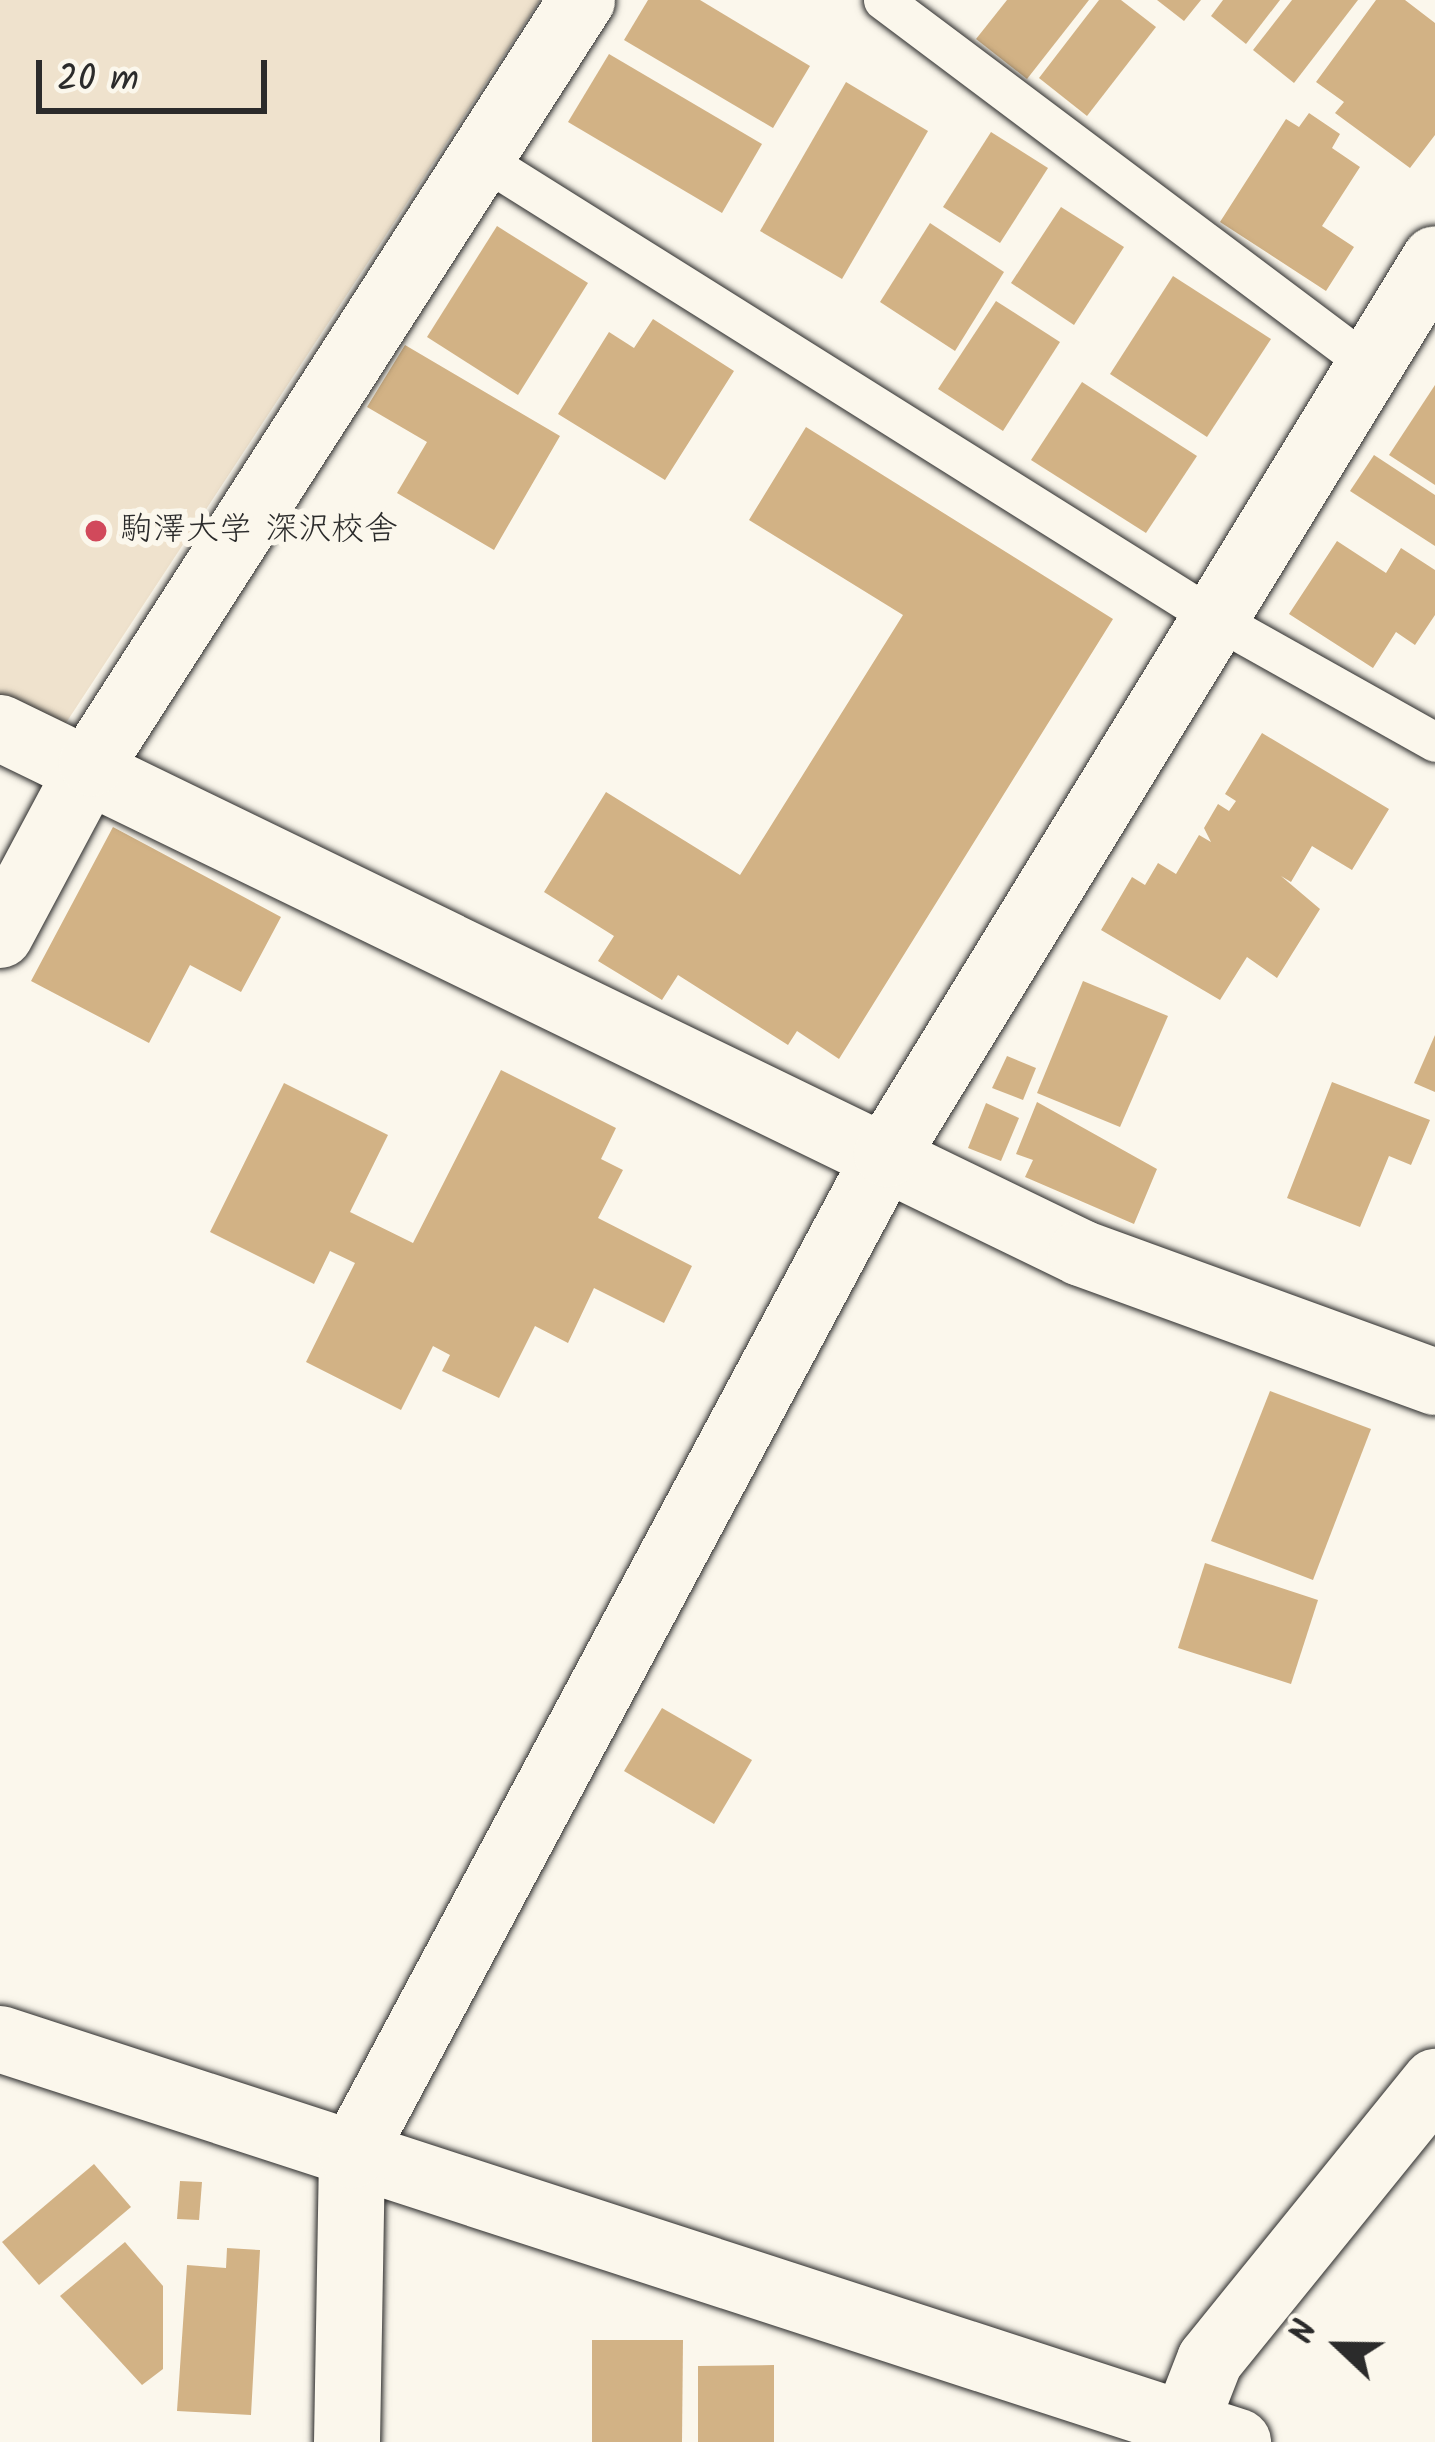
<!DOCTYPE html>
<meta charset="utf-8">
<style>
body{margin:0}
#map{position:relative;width:1435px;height:2442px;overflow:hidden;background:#fbf7ec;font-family:Kalam,"Klee One",sans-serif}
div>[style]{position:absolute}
.built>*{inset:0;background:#efe2cd}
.building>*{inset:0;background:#d2b285}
.roads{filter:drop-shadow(0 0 3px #2b2b2b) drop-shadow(0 0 3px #2b2b2b)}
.lane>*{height:39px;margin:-19.5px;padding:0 19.5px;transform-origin:19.5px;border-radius:19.5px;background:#fbf7ec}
.street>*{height:66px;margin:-33px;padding:0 33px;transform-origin:33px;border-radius:33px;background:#fbf7ec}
.dots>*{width:33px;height:33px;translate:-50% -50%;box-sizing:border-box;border:6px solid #fbf7ec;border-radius:50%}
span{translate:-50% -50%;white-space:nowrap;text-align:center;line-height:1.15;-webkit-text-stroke:12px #fbf7ec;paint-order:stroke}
.poi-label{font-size:33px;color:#2b2b2b}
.left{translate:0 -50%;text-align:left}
.north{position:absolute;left:1279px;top:2286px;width:120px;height:120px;-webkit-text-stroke:9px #fbf7ec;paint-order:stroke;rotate:292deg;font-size:33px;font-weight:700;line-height:48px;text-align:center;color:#2b2b2b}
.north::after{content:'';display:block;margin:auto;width:42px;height:54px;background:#2b2b2b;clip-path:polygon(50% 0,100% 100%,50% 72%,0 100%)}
.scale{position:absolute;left:36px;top:60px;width:231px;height:54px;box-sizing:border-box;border:6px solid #2b2b2b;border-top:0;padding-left:15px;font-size:36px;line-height:42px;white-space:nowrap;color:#2b2b2b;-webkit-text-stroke:9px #fbf7ec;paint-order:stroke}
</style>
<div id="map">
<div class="built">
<div style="clip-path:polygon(0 0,540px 0,62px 729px,0 704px)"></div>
</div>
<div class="building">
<div style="clip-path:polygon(648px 0,700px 0,810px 66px,773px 128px,624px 40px)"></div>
<div style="clip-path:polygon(1007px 0,1089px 0,1027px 79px,976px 39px)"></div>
<div style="clip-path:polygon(1099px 0,1121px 0,1156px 27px,1087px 116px,1039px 78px)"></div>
<div style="clip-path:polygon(1157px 0,1201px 0,1184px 21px)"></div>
<div style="clip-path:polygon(1223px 0,1280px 0,1246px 44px,1211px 16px)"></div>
<div style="clip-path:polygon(1292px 0,1358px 0,1294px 83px,1253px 50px)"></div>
<div style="clip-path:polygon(1376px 0,1405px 0,1435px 23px,1435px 135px,1410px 168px,1335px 113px,1344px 102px,1316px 82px)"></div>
<div style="clip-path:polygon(609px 54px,762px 144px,722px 213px,568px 122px)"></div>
<div style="clip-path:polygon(846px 82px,928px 131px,842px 279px,760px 231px)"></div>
<div style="clip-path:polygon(1309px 113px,1340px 134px,1332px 148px,1360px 167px,1322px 226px,1354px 247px,1326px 291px,1220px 222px,1286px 119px,1299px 127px)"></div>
<div style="clip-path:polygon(991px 132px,1048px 168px,1000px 243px,943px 207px)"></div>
<div style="clip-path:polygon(1061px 207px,1124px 247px,1074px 325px,1011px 283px)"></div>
<div style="clip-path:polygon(930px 223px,1004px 272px,955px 351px,880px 302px)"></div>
<div style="clip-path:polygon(497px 226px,588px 283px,518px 395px,427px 337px)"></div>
<div style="clip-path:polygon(1173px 276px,1271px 339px,1207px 437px,1110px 374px)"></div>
<div style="clip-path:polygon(996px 301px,1060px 342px,1003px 431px,938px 389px)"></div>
<div style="clip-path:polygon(653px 319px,734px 371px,665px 480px,558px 414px,609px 332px,634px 348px)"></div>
<div style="clip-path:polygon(405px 345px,560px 436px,494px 550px,397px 493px,427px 442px,367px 407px)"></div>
<div style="clip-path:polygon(1082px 382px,1197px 456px,1146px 533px,1031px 460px)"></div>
<div style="clip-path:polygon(1435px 385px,1435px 485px,1389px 455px)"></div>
<div style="clip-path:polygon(806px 427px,1113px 619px,839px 1059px,797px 1031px,788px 1045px,678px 975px,662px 1000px,598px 961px,614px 936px,544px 892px,606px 792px,740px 875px,903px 615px,749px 520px)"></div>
<div style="clip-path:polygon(1374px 455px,1435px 495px,1435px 546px,1350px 491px)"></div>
<div style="clip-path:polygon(1337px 541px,1386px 573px,1401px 548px,1435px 570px,1435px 615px,1415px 645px,1396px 632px,1373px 668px,1289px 614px)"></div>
<div style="clip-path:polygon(1262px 733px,1389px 809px,1352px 870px,1312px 846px,1291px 882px,1281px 876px,1320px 909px,1277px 978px,1247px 957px,1220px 1000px,1101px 930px,1132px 877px,1145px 885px,1158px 863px,1176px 874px,1199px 835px,1211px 842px,1204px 828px,1218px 804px,1229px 811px,1236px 801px,1225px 794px)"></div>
<div style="clip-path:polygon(113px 827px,281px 917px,241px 992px,190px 965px,149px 1043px,31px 981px)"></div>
<div style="clip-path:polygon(1083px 981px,1168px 1016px,1120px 1127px,1037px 1093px)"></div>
<div style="clip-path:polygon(1435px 1035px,1435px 1092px,1414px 1083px)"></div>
<div style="clip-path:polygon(1007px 1056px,1036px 1068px,1023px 1100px,992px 1088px)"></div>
<div style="clip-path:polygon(501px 1070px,616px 1128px,601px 1159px,623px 1170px,598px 1218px,692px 1266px,664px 1323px,594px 1288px,568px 1343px,535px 1326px,499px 1398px,442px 1371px,450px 1355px,433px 1346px,401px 1410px,306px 1362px,355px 1263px,330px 1251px,314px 1284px,210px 1232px,284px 1083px,388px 1135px,350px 1212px,413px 1243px)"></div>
<div style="clip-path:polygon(1332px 1082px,1430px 1120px,1411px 1165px,1389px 1156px,1360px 1227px,1287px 1198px)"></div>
<div style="clip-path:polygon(1037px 1102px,1157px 1169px,1134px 1224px,1025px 1177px,1033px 1160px,1016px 1154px)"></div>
<div style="clip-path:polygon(986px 1103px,1019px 1118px,1001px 1161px,968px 1148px)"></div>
<div style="clip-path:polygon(1270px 1391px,1371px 1429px,1313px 1580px,1211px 1541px)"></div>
<div style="clip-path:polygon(1205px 1563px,1318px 1600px,1291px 1684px,1178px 1648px)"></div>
<div style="clip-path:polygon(662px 1708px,752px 1760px,714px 1824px,624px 1771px)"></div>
<div style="clip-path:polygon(94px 2164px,131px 2207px,39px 2285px,2px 2242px)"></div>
<div style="clip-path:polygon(180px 2181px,202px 2182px,199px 2220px,177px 2219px)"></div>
<div style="clip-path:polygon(125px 2242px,163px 2286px,163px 2369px,142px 2385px,60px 2296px)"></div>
<div style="clip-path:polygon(227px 2248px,260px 2250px,251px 2415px,177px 2411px,187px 2265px,226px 2268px)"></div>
<div style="clip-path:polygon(592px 2340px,683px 2340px,682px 2442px,592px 2442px)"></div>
<div style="clip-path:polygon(774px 2365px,774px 2442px,698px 2442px,698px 2366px)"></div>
</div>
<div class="roads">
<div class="lane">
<div style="left:883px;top:0;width:606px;rotate:36.89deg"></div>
<div style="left:479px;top:157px;width:868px;rotate:32.1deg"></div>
<div style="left:1214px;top:618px;width:253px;rotate:29.3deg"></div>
</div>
<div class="street">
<div style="left:0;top:728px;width:1202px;rotate:25.9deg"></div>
<div style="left:1081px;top:1253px;width:377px;rotate:20deg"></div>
<div style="left:0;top:935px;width:195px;rotate:-61.9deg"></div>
<div style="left:92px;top:763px;width:907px;rotate:-57.29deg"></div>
<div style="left:0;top:2039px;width:1302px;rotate:18.03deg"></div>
<div style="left:347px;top:2442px;width:287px;rotate:-89deg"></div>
<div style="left:352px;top:2155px;width:1135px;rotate:-61.88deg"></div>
<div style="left:887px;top:1154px;width:1049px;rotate:-58.52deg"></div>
<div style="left:1178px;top:2442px;width:88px;rotate:-68.7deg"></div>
<div style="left:1210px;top:2360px;width:358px;rotate:-51deg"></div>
</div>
</div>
<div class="dots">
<div style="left:96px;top:531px;background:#d1495b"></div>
</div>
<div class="poi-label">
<span class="left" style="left:120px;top:531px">駒澤大学 深沢校舎</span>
</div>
<div class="north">N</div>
<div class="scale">20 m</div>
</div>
